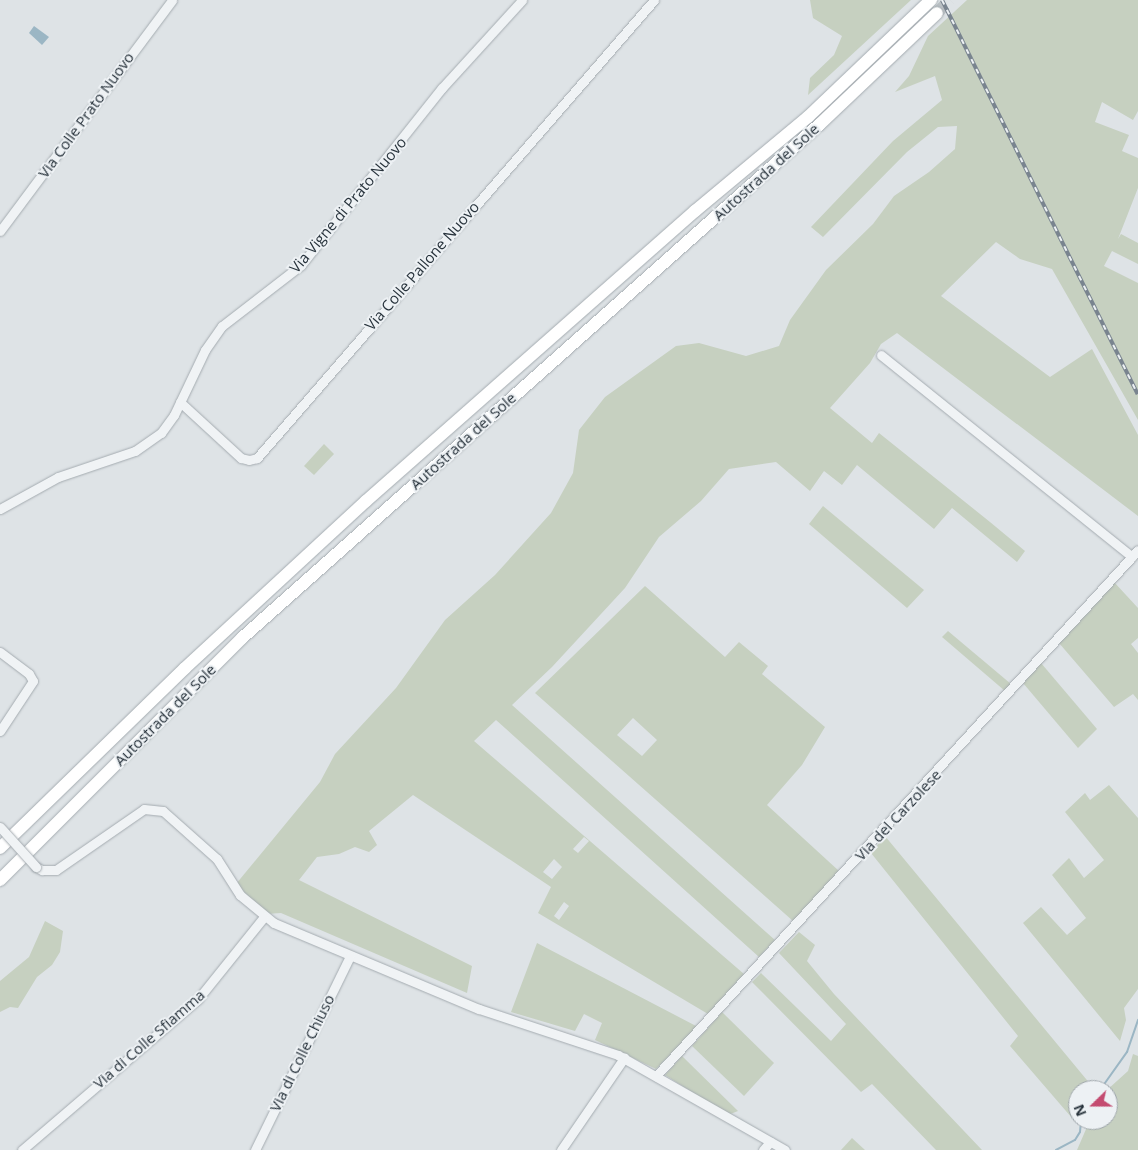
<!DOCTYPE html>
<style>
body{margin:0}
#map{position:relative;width:1138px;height:1150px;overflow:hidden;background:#dee3e6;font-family:"Open Sans",sans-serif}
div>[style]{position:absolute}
.green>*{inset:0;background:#c6d0c0}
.water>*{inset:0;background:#9bb6c4}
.stream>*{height:2px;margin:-1px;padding:0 1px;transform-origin:1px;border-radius:1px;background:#9bb6c4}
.highway-tunnel>*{height:12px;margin-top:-6px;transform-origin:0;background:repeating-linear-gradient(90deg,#bac0c4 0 12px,transparent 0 18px)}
.roads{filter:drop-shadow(0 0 1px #a4abb0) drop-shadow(0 0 1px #a4abb0)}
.minor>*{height:9px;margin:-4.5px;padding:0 4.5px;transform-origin:4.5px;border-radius:4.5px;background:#f0f3f5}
.highway>*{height:12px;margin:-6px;padding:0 6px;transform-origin:6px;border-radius:6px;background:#fff}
.rail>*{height:4px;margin-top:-2px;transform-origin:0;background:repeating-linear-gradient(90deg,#edf1f4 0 5.5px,#79848f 0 11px);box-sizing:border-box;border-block:1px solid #79848f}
.bridges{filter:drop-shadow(0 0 1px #a4abb0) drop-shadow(0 0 1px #a4abb0)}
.minor-bridge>*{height:9px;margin:-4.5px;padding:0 4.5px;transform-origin:4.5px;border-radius:4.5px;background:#f0f3f5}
span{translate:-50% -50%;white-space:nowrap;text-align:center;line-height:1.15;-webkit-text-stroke:4px #edf1f4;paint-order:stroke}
.street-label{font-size:15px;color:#28333c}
.north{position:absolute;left:1068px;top:1080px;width:50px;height:50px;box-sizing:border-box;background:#edf1f4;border:1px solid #9ea5aa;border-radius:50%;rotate:248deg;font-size:14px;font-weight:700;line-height:20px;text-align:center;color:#28333c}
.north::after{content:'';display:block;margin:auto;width:18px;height:22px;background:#c44b70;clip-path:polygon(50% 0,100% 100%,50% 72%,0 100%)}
</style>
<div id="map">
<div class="green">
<div style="clip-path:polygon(810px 0,911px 0,808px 95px,810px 78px,834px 55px,842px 36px,813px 18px)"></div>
<div style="clip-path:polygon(evenodd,967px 0,1138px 0,1138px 111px,1133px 120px,1102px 102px,1095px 122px,1129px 135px,1122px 151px,1138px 158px,1138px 188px,1118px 239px,1121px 234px,1138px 243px,1138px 264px,1112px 251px,1104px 266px,1138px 283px,1138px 420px,1052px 269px,1020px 259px,996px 242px,941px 296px,1050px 377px,1092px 349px,1138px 435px,1138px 516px,897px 333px,881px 344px,870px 363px,830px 408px,872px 443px,879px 433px,990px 522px,1025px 551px,1017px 562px,952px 508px,934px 529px,857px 465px,842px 485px,824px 471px,810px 491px,776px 462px,729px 469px,701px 501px,659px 537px,625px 588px,552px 667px,512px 705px,775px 940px,759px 957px,496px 720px,474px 741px,744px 974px,708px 1014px,538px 913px,551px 887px,413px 795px,369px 831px,377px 845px,369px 852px,355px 847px,339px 854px,317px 857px,299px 880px,472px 966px,467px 993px,281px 913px,266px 914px,236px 884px,320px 782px,335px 754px,396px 688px,445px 620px,495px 575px,551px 513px,573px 473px,579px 430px,605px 397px,676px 346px,699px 343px,746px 356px,779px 346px,790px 320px,826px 270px,873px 224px,894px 196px,929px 172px,955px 149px,957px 126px,938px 127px,907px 152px,823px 237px,811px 227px,893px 141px,942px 100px,935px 76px,895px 92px,909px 76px,928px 36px,967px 0,584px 837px,589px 841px,578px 853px,573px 849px,584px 837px,967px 0,554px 859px,562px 867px,552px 879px,543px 872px,554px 859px,967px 0,564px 902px,569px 906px,559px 920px,554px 916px,564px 902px)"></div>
<div style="clip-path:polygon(324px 444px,334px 454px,314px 475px,304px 466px)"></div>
<div style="clip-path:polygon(823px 506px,924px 590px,907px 608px,809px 524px)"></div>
<div style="clip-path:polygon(1114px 582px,1138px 608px,1138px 638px,1131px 644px,1138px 653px,1138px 700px,1133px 694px,1114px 707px,1059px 643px)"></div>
<div style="clip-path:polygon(evenodd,645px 586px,725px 657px,739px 642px,768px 666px,762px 674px,825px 727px,802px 765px,767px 805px,839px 871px,793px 921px,535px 693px,645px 586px,633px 718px,657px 740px,642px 756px,617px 735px,633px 718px)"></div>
<div style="clip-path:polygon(948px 631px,1011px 684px,1005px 691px,942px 637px)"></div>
<div style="clip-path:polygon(1041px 663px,1097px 729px,1078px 748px,1023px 683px)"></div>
<div style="clip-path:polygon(1109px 785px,1138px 818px,1138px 989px,1124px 1008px,1126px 1020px,1120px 1041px,1023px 923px,1041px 907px,1067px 935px,1086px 918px,1052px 875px,1069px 858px,1084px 878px,1104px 860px,1065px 812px,1085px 793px,1090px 800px)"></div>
<div style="clip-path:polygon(885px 836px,1091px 1085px,1088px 1090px,1078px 1090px,1072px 1118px,1010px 1046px,1018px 1036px,871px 853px)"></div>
<div style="clip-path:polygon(45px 921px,63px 931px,60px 952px,52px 965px,37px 977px,18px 1008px,10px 1007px,0 1012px,0 981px,29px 957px)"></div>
<div style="clip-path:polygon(799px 932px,815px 945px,807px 961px,834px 994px,982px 1150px,936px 1150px,872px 1084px,861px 1092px,752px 982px,761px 973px,831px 1041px,846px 1024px,779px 953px)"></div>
<div style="clip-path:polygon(537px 943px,698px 1027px,656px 1069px,595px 1040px,602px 1023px,584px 1014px,575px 1031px,511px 1012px)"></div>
<div style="clip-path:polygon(722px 1012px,774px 1063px,744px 1096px,692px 1046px)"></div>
<div style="clip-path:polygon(1133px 1054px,1138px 1056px,1138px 1150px,1077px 1150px,1090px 1120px,1108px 1120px,1107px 1090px,1128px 1071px)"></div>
<div style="clip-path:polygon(682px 1056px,738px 1111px,728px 1115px,665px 1075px)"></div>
<div style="clip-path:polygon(852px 1138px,865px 1150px,841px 1150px)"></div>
</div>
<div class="water">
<div style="clip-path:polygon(34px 26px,49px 37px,42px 45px,29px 33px)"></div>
</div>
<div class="stream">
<div style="left:1100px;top:1090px;width:47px;rotate:-54.6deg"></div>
<div style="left:1127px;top:1052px;width:34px;rotate:-71deg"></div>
<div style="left:1056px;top:1150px;width:21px;rotate:-28deg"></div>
<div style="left:1075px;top:1140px;width:9px;rotate:-58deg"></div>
<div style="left:1080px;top:1132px;width:12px;rotate:-85deg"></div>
</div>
<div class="highway-tunnel">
<div style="left:937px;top:13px;width:18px;rotate:-45deg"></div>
</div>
<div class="roads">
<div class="minor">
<div style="left:0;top:231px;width:288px;rotate:-53.3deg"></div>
<div style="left:881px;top:355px;width:322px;rotate:38.8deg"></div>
<div style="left:180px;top:402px;width:83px;rotate:42.6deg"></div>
<div style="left:241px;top:458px;width:8px;rotate:14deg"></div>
<div style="left:249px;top:460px;width:8px;rotate:-14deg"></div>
<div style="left:257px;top:458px;width:606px;rotate:-49.08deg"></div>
<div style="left:0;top:509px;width:66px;rotate:-28.9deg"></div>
<div style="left:58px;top:477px;width:81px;rotate:-18.7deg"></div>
<div style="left:135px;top:451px;width:32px;rotate:-35deg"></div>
<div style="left:161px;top:433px;width:22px;rotate:-54deg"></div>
<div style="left:174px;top:415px;width:72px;rotate:-64.5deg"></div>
<div style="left:205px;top:350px;width:29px;rotate:-55deg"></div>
<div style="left:222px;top:326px;width:100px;rotate:-37.7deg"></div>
<div style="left:301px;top:265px;width:226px;rotate:-51.5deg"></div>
<div style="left:442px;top:88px;width:119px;rotate:-47.7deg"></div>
<div style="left:0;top:652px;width:36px;rotate:37deg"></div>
<div style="left:29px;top:674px;width:8px;rotate:60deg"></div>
<div style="left:33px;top:681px;width:60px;rotate:123.4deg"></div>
<div style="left:36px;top:867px;width:7px;rotate:27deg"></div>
<div style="left:42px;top:870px;width:14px"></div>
<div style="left:56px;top:870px;width:107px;rotate:-34.7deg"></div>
<div style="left:144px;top:809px;width:19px;rotate:6deg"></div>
<div style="left:163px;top:811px;width:72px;rotate:41.6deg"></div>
<div style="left:217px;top:859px;width:43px;rotate:57.4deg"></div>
<div style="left:240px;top:895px;width:44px;rotate:39.5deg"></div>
<div style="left:274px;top:923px;width:222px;rotate:22.8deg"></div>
<div style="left:479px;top:1009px;width:146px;rotate:18.3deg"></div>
<div style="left:618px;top:1055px;width:192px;rotate:29.6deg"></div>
<div style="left:656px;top:1076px;width:713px;rotate:-47.5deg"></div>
<div style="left:22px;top:1150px;width:232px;rotate:-40.6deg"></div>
<div style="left:198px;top:999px;width:105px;rotate:-51.2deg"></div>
<div style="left:255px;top:1150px;width:216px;rotate:-63.9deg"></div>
<div style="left:561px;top:1150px;width:112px;rotate:-55.6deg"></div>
<div style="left:763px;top:1150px;width:11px;rotate:-49deg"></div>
</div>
<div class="highway">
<div style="left:0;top:848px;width:258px;rotate:-44.2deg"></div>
<div style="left:185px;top:668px;width:246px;rotate:-42.7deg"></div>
<div style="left:366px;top:501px;width:439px;rotate:-41.4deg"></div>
<div style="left:695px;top:211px;width:147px;rotate:-39.8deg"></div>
<div style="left:808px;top:117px;width:170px;rotate:-43.6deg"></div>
<div style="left:0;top:880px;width:342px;rotate:-45deg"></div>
<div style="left:242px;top:638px;width:773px;rotate:-41.65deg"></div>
<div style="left:820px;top:124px;width:161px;rotate:-43.5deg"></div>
</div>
</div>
<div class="rail">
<div style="left:942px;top:0;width:440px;rotate:63.6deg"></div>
</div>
<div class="bridges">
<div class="minor-bridge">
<div style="left:0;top:827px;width:54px;rotate:48deg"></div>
</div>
</div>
<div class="street-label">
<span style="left:86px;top:115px;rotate:-54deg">Via Colle Prato Nuovo</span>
<span style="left:766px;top:172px;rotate:-42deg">Autostrada del Sole</span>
<span style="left:348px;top:205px;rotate:-50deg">Via Vigne di Prato Nuovo</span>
<span style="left:422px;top:266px;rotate:-49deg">Via Colle Pallone Nuovo</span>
<span style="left:463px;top:441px;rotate:-42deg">Autostrada del Sole</span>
<span style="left:165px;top:715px;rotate:-45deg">Autostrada del Sole</span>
<span style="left:898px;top:815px;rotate:-47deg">Via del Carzolese</span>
<span style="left:149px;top:1039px;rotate:-41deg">Via di Colle Sfiamma</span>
<span style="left:302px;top:1053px;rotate:-64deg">Via di Colle Chiuso</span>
</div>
<div class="north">N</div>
</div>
